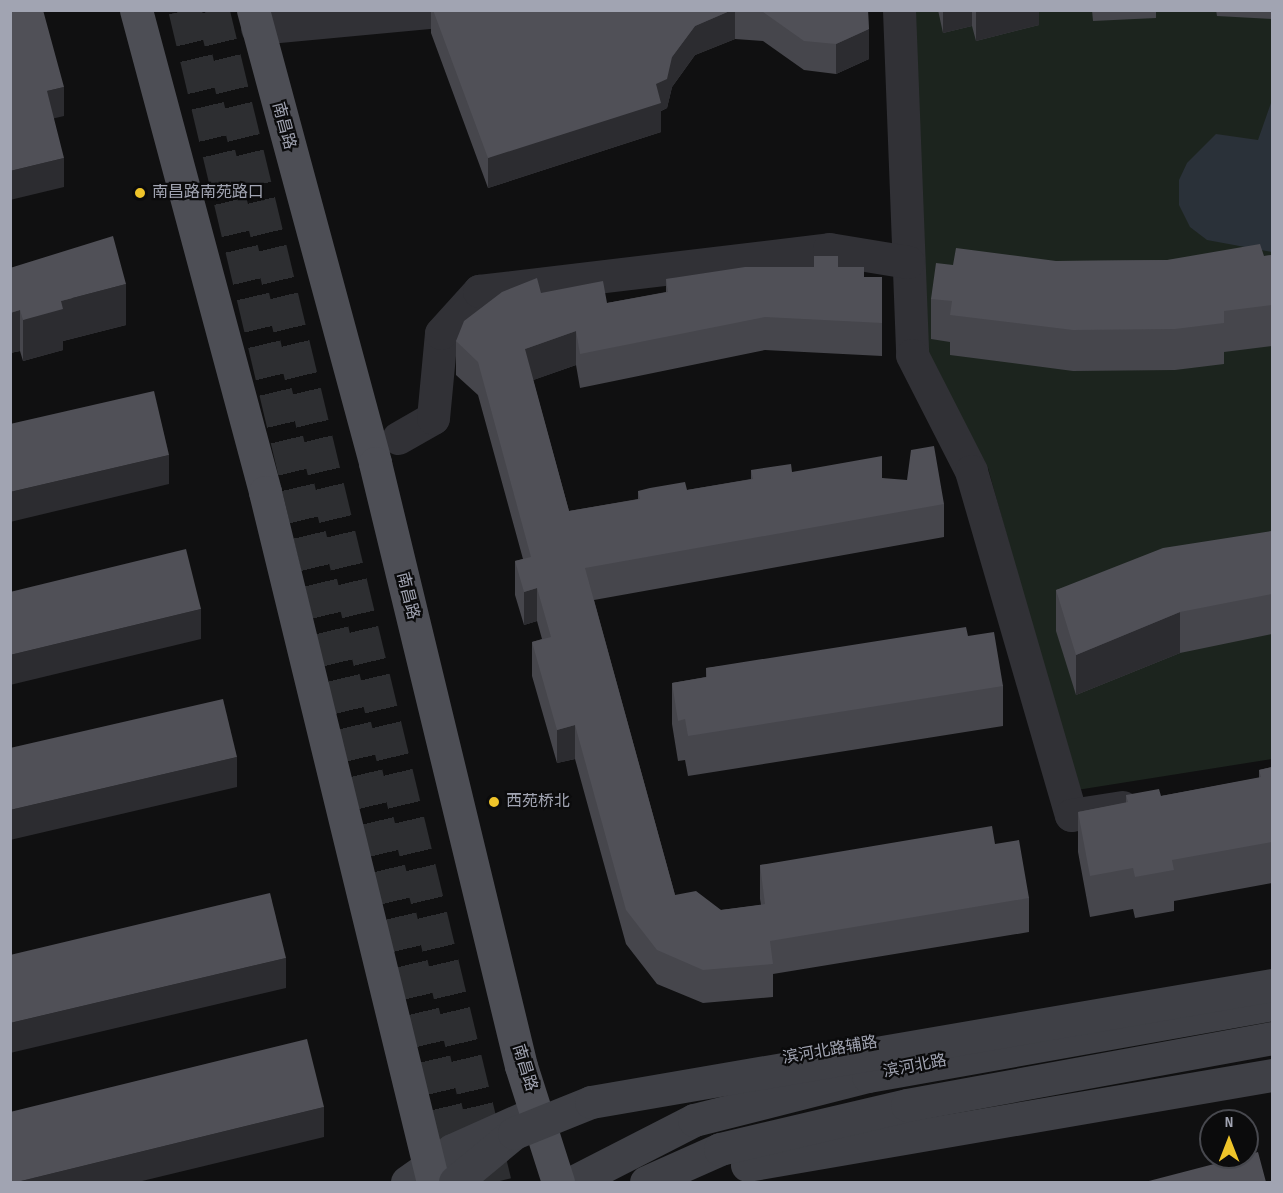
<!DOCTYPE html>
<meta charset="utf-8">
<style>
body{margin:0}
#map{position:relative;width:1283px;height:1193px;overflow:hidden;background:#101011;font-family:"Sofia Sans Condensed","Noto Sans SC",sans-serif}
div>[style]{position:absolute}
.green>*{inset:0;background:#1c241e}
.water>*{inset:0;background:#2a3139}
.trunk-tunnel>*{height:33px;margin-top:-16.5px;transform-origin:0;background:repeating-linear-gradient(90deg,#2d2e31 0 33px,transparent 0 49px)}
.minor>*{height:33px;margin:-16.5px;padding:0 16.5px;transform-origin:16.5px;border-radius:16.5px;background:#313136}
.secondary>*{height:33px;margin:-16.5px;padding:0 16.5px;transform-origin:16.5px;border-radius:16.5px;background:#3f4046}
.primary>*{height:33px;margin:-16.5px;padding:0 16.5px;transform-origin:16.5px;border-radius:16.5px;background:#4d4e55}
.secondary-bridge>*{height:33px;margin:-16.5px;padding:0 16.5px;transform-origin:16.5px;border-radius:16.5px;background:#3f4046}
.wall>*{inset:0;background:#46464c}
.shaded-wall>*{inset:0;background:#2c2c30}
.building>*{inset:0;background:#505057}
.dots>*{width:16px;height:16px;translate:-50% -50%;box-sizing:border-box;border:3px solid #0b0b0c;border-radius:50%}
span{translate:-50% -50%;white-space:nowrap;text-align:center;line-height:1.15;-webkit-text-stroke:4.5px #0b0b0c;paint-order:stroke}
.street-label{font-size:16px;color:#a1a4b2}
.poi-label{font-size:16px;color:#a1a4b2}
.left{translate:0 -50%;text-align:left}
.frame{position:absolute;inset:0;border:12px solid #a1a4b2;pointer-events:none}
.north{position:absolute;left:1199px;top:1109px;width:60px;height:60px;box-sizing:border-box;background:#0b0b0c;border:2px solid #47484e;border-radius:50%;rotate:0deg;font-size:16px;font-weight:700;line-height:24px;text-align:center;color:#a1a4b2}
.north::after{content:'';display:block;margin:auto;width:21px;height:27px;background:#efc42a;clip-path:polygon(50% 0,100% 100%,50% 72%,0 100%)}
</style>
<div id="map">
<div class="green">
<div style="clip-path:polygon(911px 11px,1272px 11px,1272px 759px,1077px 790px,988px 468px,923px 344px)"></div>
</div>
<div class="water">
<div style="clip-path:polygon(1272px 100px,1272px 252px,1207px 240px,1190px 227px,1179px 205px,1179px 180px,1187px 163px,1216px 134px,1258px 140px)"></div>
</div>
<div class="trunk-tunnel">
<div style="left:185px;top:10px;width:1198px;rotate:76.64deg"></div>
<div style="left:213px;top:10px;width:1205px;rotate:76.47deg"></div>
</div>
<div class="minor">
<div style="left:899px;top:10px;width:345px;rotate:87.8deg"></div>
<div style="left:912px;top:355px;width:130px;rotate:63deg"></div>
<div style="left:971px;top:471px;width:358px;rotate:73.8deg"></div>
<div style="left:1071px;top:815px;width:52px;rotate:-8.9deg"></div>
<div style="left:257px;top:28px;width:196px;rotate:-5.3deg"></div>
<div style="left:398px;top:438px;width:40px;rotate:-29.7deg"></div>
<div style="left:433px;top:418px;width:85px;rotate:-84.6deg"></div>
<div style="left:441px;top:333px;width:57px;rotate:-47.9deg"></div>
<div style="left:479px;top:291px;width:353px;rotate:-6.8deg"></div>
<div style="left:829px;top:249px;width:80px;rotate:9.3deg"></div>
</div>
<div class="secondary">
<div style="left:747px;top:1165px;width:533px;rotate:-9.73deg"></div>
<div style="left:407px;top:1182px;width:55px;rotate:-35.4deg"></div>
<div style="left:452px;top:1150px;width:81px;rotate:-24deg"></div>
<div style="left:573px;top:1182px;width:136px;rotate:-27.1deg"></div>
<div style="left:694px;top:1120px;width:179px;rotate:-14.2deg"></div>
<div style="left:868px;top:1076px;width:410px;rotate:-10.1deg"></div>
<div style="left:646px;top:1182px;width:81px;rotate:-24deg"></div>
<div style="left:720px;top:1149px;width:192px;rotate:-13.2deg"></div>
<div style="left:907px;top:1105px;width:371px;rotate:-10.4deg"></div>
</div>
<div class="primary">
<div style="left:136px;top:10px;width:499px;rotate:75deg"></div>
<div style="left:265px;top:492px;width:710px;rotate:76.32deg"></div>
<div style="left:253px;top:10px;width:469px;rotate:74.9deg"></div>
<div style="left:375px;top:463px;width:620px;rotate:76.39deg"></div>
<div style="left:521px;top:1066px;width:122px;rotate:72.3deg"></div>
</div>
<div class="secondary-bridge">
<div style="left:455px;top:1182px;width:77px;rotate:-39.7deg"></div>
<div style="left:514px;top:1133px;width:83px;rotate:-21.9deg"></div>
<div style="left:591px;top:1102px;width:691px;rotate:-9.75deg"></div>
</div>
<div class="wall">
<div style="clip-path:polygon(431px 10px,868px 10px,869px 59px,836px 74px,804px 70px,763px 41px,735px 39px,695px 55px,672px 87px,667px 108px,661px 111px,661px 132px,488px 188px,431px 33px)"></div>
<div style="clip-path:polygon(938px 10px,1039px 10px,1039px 25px,976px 41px,972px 26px,943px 33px)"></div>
<div style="clip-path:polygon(1092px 10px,1156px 10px,1156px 18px,1093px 21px)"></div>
<div style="clip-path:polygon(1216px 10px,1272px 10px,1272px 19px,1217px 16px)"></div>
<div style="clip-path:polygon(1272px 255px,1272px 346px,1224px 352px,1224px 364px,1175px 370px,1073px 371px,950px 355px,950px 342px,931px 339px,931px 299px,953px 265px,1056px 261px,1167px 260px,1264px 256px)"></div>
<div style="clip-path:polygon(838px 267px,864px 277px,882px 277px,882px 356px,765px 350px,580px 388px,576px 365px,533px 380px,569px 511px,638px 499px,638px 491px,687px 490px,751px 479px,751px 470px,792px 472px,882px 478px,944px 504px,944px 537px,594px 600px,675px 895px,721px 910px,761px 905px,760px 899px,760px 865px,995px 844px,1029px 898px,1029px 932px,773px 974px,773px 997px,703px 1003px,657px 984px,626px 944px,575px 759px,557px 763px,532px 676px,532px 642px,542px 639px,537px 621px,524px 625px,515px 595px,515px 561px,523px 559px,478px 395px,456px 375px,456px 341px,541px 293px,607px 303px,666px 292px,666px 279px)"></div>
<div style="clip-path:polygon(10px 268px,126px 325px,63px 341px,63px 350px,23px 361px,20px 351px,10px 353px)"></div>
<div style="clip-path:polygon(1272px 531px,1272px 634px,1180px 653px,1076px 695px,1056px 631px,1056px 590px)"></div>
<div style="clip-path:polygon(968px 636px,1003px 686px,1003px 726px,688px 776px,685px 760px,678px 761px,672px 724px,672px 683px,706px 677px,706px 668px)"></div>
<div style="clip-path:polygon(1272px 767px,1272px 886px,1272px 883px,1174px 901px,1174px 911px,1135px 918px,1133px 909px,1090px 917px,1078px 852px,1078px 812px,1126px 803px,1126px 795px,1161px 796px,1259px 778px,1259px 770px)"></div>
</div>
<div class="shaded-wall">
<div style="clip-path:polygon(732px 10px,735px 10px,735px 39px,695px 55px,672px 87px,667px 108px,661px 111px,661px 132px,488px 188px,488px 158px,656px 84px,672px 57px,695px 26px)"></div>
<div style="clip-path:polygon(943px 10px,972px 10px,972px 26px,943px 33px)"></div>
<div style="clip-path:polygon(976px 10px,1039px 10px,1039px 25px,976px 41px)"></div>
<div style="clip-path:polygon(869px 29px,869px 59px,836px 74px,836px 44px)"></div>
<div style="clip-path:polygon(64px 87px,64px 116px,47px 120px,47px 91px)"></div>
<div style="clip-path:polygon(64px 158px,64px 187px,10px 200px,10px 171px)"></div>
<div style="clip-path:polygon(126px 284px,126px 325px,63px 341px,63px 350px,23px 361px,23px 320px,61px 301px)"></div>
<div style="clip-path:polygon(20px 310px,20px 351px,10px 353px,10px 313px)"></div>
<div style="clip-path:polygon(576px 331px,576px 365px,525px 383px,525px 349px)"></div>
<div style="clip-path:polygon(169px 455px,169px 484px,10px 522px,10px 492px)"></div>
<div style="clip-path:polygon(537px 588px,537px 621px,524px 625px,524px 592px)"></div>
<div style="clip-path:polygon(201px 609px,201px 639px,10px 685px,10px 655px)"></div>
<div style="clip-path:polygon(1180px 612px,1180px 653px,1076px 695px,1076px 655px)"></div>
<div style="clip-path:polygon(575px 725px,575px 759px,557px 763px,557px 730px)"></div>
<div style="clip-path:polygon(237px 757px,237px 787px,10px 840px,10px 810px)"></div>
<div style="clip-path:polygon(286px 958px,286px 988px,10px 1053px,10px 1023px)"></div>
<div style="clip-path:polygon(324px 1107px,324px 1137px,138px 1182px,17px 1182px)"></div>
</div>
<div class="building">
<div style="clip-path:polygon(10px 10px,43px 10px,64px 87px,47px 91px,64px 158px,10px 171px)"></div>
<div style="clip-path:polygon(433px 10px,732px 10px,695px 26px,672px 57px,667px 79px,656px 84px,661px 103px,488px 158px)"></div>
<div style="clip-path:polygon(751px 10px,868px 10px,869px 29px,836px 44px,804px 41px,763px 12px)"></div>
<div style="clip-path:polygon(113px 236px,126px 284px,61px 301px,63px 309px,23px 320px,20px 310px,10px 313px,10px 268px)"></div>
<div style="clip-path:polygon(1260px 244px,1264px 256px,1272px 255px,1272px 305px,1224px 311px,1224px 323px,1175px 329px,1073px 330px,950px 315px,952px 301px,931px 299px,936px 263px,953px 265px,956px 248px,1056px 261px,1167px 260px)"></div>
<div style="clip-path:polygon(814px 256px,838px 256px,838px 267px,864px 267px,864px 277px,882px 277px,882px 323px,765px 317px,580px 354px,576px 331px,525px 349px,569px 511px,640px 499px,638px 491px,650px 488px,685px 482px,687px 490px,753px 479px,751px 470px,791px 464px,792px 472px,882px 456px,882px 478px,907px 480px,911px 450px,934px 446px,944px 504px,585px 568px,675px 895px,696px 891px,721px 910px,765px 904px,760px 865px,992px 826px,995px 844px,1019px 840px,1029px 898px,770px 941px,773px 964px,703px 970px,657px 950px,626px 910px,575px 725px,557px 730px,532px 642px,551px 637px,537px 588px,524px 592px,515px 561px,531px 557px,478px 362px,456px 341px,464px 321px,502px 292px,537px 278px,541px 293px,603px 281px,607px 303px,668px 292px,666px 279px,745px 267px,814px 267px)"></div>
<div style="clip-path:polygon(154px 391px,169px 455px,10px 492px,10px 424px)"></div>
<div style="clip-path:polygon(1272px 531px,1272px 594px,1180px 612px,1076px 655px,1056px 590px,1163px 548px)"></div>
<div style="clip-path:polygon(186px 549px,201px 609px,10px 655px,10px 592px)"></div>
<div style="clip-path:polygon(966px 627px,968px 636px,994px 632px,1003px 686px,688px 736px,685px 719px,678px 721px,672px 683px,707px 677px,706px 668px)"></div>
<div style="clip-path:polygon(223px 699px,237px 757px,10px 810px,10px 748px)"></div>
<div style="clip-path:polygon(1272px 767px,1272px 845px,1272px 842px,1172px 860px,1174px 870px,1135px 877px,1133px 868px,1090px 876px,1078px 812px,1128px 802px,1126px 795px,1159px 789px,1161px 796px,1261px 777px,1259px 770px)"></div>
<div style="clip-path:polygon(270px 893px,286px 958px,10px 1023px,10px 955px)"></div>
<div style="clip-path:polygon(307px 1039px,324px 1107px,17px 1182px,10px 1182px,10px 1112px)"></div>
<div style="clip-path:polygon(1258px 1152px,1266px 1182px,1145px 1182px,1241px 1157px,1247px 1157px,1247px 1155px)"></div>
</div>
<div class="dots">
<div style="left:140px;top:193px;background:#efc42a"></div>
<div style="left:494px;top:802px;background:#efc42a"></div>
</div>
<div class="street-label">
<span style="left:283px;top:126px;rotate:75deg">南昌路</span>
<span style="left:407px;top:596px;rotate:76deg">南昌路</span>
<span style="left:830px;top:1051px;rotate:-10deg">滨河北路辅路</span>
<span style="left:915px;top:1067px;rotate:-11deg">滨河北路</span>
<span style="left:524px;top:1068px;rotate:73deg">南昌路</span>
</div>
<div class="poi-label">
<span class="left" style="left:152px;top:193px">南昌路南苑路口</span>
<span class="left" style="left:506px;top:802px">西苑桥北</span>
</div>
<div class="frame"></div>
<div class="north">N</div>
</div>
